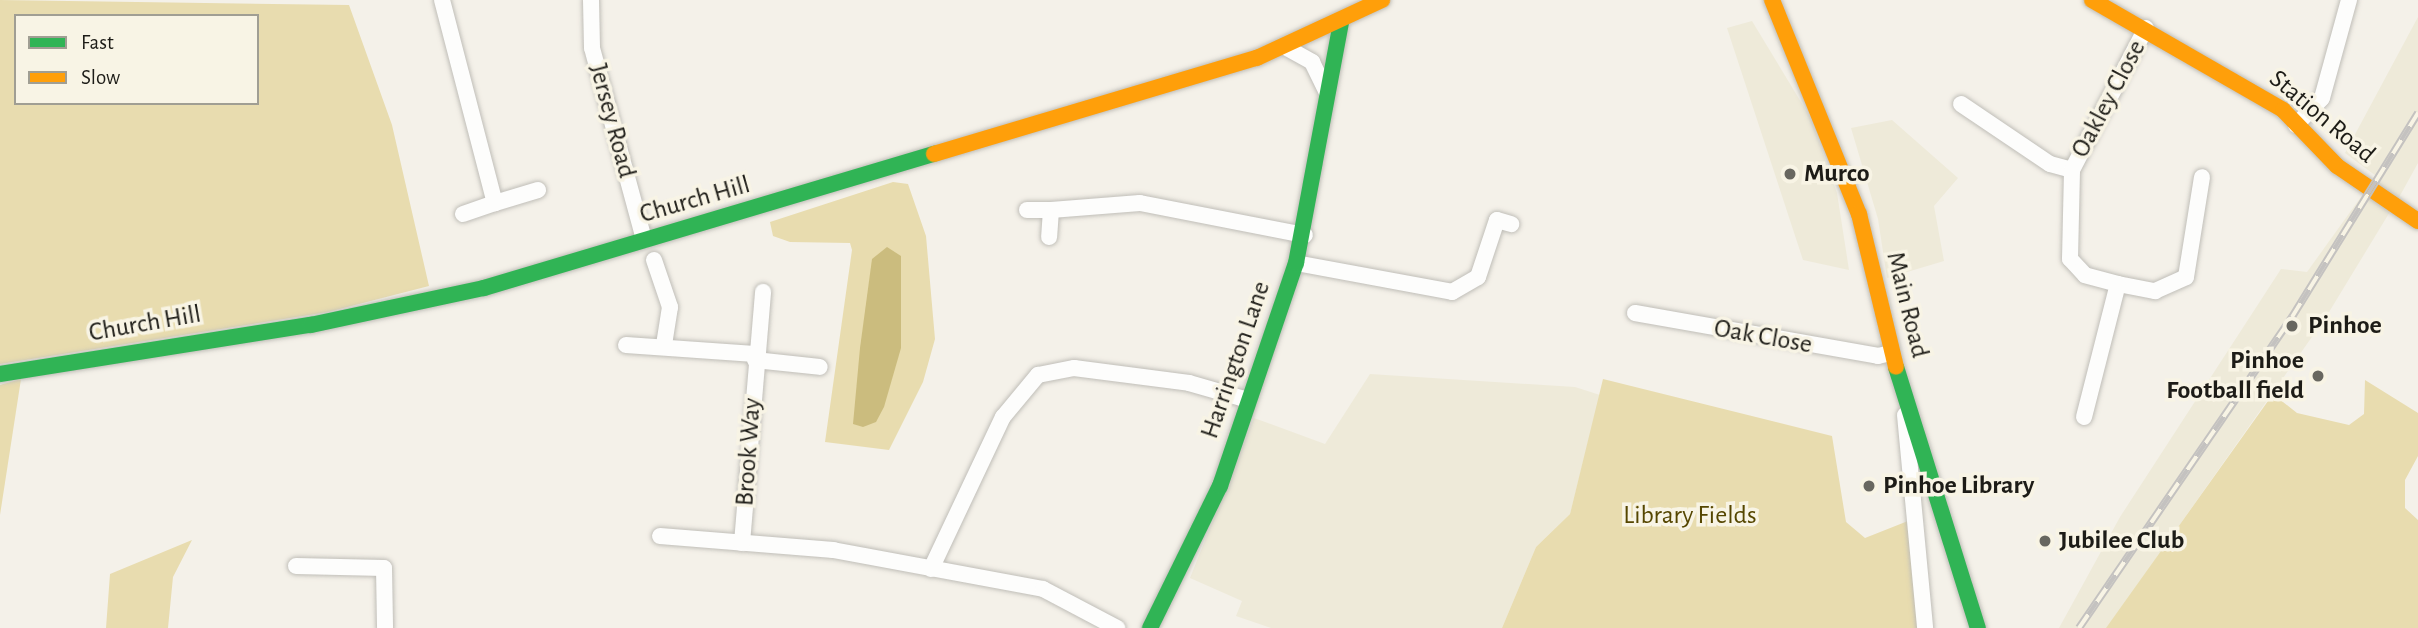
<!DOCTYPE html>
<style>
body{margin:0}
#map{position:relative;width:2418px;height:628px;overflow:hidden;background:#f4f1e9;font-family:"Alegreya Sans",sans-serif}
div>[style]{position:absolute}
.built>*{inset:0;background:#eeead9}
.green>*{inset:0;background:#e8dcaf}
.water>*{inset:0;background:#cbbc7e}
.roads{filter:drop-shadow(0 0 2px #c0beb8) drop-shadow(0 0 2px #c0beb8)}
.street>*{height:16px;margin:-8px;padding:0 8px;transform-origin:8px;border-radius:8px;background:#fdfdfc}
.fast>*{height:16px;margin:-8px;padding:0 8px;transform-origin:8px;border-radius:8px;background:#30b455}
.slow>*{height:16px;margin:-8px;padding:0 8px;transform-origin:8px;border-radius:8px;background:#ff9f0a}
.rail>*{height:8px;margin-top:-4px;transform-origin:0;background:repeating-linear-gradient(90deg,#f8f4e5 0 16px,#c4c2c0 0 32px);box-sizing:border-box;border-block:2px solid #c4c2c0}
.dots>*{width:19px;height:19px;translate:-50% -50%;box-sizing:border-box;border:4px solid #f8f4e5;border-radius:50%}
span{translate:-50% -50%;white-space:nowrap;text-align:center;line-height:1.15;-webkit-text-stroke:7px #f8f4e5;paint-order:stroke}
.street-label{font-size:26px;color:#1d1c17}
.poi-label{font-size:26px;color:#1d1c17;font-weight:700}
.left{translate:0 -50%;text-align:left}
.right{translate:-100% -50%;text-align:right}
.park-label{font-size:26px;color:#554600}
.legend{position:absolute;left:14px;top:14px;width:245px;height:91px;box-sizing:border-box;background:#f8f4e5;border:2px solid #a09e93;margin:0;padding:9px 12px;list-style:none;font-size:21px;color:#1d1c17}
.legend li{display:flex;align-items:center;gap:14px;height:35px}
.legend b{width:35px;border:2px solid #a09e93}
</style>
<div id="map">
<div class="built">
<div style="clip-path:polygon(2418px 17px,2418px 163px,2402px 192px,2326px 317px,2107px 628px,2059px 628px,2120px 517px,2281px 269px,2307px 272px,2376px 176px,2345px 153px)"></div>
<div style="clip-path:polygon(1752px 21px,1810px 117px,1837px 193px,1849px 270px,1803px 260px,1727px 28px)"></div>
<div style="clip-path:polygon(1892px 120px,1958px 178px,1934px 206px,1944px 261px,1887px 278px,1878px 219px,1851px 128px)"></div>
<div style="clip-path:polygon(1370px 374px,1575px 387px,1600px 395px,1570px 514px,1536px 547px,1502px 628px,1271px 628px,1236px 616px,1242px 601px,1190px 578px,1254px 418px,1325px 444px)"></div>
</div>
<div class="green">
<div style="clip-path:polygon(evenodd,0 0,349px 5px,392px 125px,429px 286px,328px 312px,0 364px,0 0,16px 16px,257px 16px,257px 103px,16px 103px,16px 16px)"></div>
<div style="clip-path:polygon(893px 182px,908px 184px,926px 236px,935px 339px,923px 382px,889px 450px,825px 442px,852px 250px,850px 243px,790px 242px,773px 236px,770px 222px)"></div>
<div style="clip-path:polygon(21px 379px,0 515px,0 385px)"></div>
<div style="clip-path:polygon(1603px 379px,1832px 436px,1846px 522px,1865px 538px,1913px 519px,1923px 628px,1502px 628px,1536px 547px,1570px 514px)"></div>
<div style="clip-path:polygon(2365px 380px,2418px 413px,2418px 456px,2405px 480px,2405px 508px,2418px 520px,2418px 628px,2106px 628px,2273px 394px,2297px 413px,2349px 425px,2364px 414px)"></div>
<div style="clip-path:polygon(192px 540px,173px 577px,168px 628px,106px 628px,110px 574px)"></div>
</div>
<div class="water">
<div style="clip-path:polygon(887px 247px,901px 256px,901px 348px,884px 407px,876px 422px,863px 427px,853px 424px,860px 348px,872px 259px)"></div>
</div>
<div class="roads">
<div class="street">
<div style="left:442px;top:0;width:210px;rotate:75.4deg"></div>
<div style="left:495px;top:203px;width:45px;rotate:-16.8deg"></div>
<div style="left:591px;top:0;width:48px;rotate:88.8deg"></div>
<div style="left:592px;top:48px;width:199px;rotate:74.8deg"></div>
<div style="left:1287px;top:48px;width:29px;rotate:29deg"></div>
<div style="left:1312px;top:62px;width:34px;rotate:64deg"></div>
<div style="left:1961px;top:104px;width:107px;rotate:34deg"></div>
<div style="left:2050px;top:164px;width:23px;rotate:15deg"></div>
<div style="left:2296px;top:125px;width:37px;rotate:-46deg"></div>
<div style="left:2322px;top:98px;width:102px;rotate:-74.6deg"></div>
<div style="left:1027px;top:210px;width:24px"></div>
<div style="left:1051px;top:210px;width:27px;rotate:94deg"></div>
<div style="left:1051px;top:210px;width:89px;rotate:-4.5deg"></div>
<div style="left:1140px;top:203px;width:168px;rotate:11deg"></div>
<div style="left:463px;top:214px;width:34px;rotate:-19deg"></div>
<div style="left:654px;top:260px;width:50px;rotate:71.2deg"></div>
<div style="left:670px;top:307px;width:39px;rotate:99deg"></div>
<div style="left:1296px;top:263px;width:159px;rotate:10.5deg"></div>
<div style="left:1452px;top:292px;width:30px;rotate:-30deg"></div>
<div style="left:1478px;top:277px;width:60px;rotate:-71.6deg"></div>
<div style="left:1497px;top:220px;width:15px;rotate:16deg"></div>
<div style="left:2118px;top:284px;width:38px;rotate:11deg"></div>
<div style="left:2155px;top:291px;width:34px;rotate:-24deg"></div>
<div style="left:2186px;top:277px;width:101px;rotate:-80.9deg"></div>
<div style="left:1635px;top:313px;width:247px;rotate:10deg"></div>
<div style="left:1878px;top:356px;width:13px;rotate:-13deg"></div>
<div style="left:626px;top:345px;width:129px;rotate:4deg"></div>
<div style="left:755px;top:360px;width:65px;rotate:6.1deg"></div>
<div style="left:1905px;top:415px;width:214px;rotate:84.6deg"></div>
<div style="left:2084px;top:417px;width:137px;rotate:-75.7deg"></div>
<div style="left:2118px;top:284px;width:34px;rotate:-165deg"></div>
<div style="left:2085px;top:275px;width:22px;rotate:-133deg"></div>
<div style="left:2070px;top:259px;width:89px;rotate:-88.7deg"></div>
<div style="left:2072px;top:170px;width:160px;rotate:-62.5deg"></div>
<div style="left:660px;top:536px;width:174px;rotate:4.6deg"></div>
<div style="left:833px;top:550px;width:214px;rotate:10.5deg"></div>
<div style="left:1043px;top:589px;width:84px;rotate:27.8deg"></div>
<div style="left:742px;top:543px;width:252px;rotate:-85.2deg"></div>
<div style="left:296px;top:566px;width:88px;rotate:1.3deg"></div>
<div style="left:384px;top:568px;width:60px;rotate:89deg"></div>
<div style="left:931px;top:569px;width:168px;rotate:-64.7deg"></div>
<div style="left:1003px;top:417px;width:55px;rotate:-50.2deg"></div>
<div style="left:1038px;top:375px;width:37px;rotate:-11deg"></div>
<div style="left:1074px;top:368px;width:116px;rotate:7.4deg"></div>
<div style="left:1189px;top:383px;width:61px;rotate:16.1deg"></div>
</div>
<div class="fast">
<div style="left:1896px;top:367px;width:274px;rotate:72.6deg"></div>
<div style="left:0;top:374px;width:315px;rotate:-9deg"></div>
<div style="left:311px;top:325px;width:177px;rotate:-12.1deg"></div>
<div style="left:484px;top:288px;width:470px;rotate:-16.6deg"></div>
<div style="left:1150px;top:628px;width:158px;rotate:-63.8deg"></div>
<div style="left:1220px;top:486px;width:236px;rotate:-71.2deg"></div>
<div style="left:1296px;top:263px;width:244px;rotate:-79.4deg"></div>
</div>
<div class="slow">
<div style="left:1772px;top:0;width:231px;rotate:67.9deg"></div>
<div style="left:1859px;top:214px;width:157px;rotate:76.4deg"></div>
<div style="left:2092px;top:0;width:220px;rotate:29.9deg"></div>
<div style="left:2283px;top:110px;width:78px;rotate:46deg"></div>
<div style="left:2337px;top:166px;width:98px;rotate:34.2deg"></div>
<div style="left:934px;top:154px;width:337px;rotate:-16.6deg"></div>
<div style="left:1257px;top:58px;width:138px;rotate:-24.9deg"></div>
</div>
</div>
<div class="rail">
<div style="left:2079px;top:628px;width:377px;rotate:-55.6deg"></div>
<div style="left:2292px;top:317px;width:240px;rotate:-58.3deg"></div>
</div>
<div class="dots">
<div style="left:1790px;top:174px;background:#686760"></div>
<div style="left:2292px;top:326px;background:#686760"></div>
<div style="left:2318px;top:376px;background:#686760"></div>
<div style="left:1869px;top:486px;background:#686760"></div>
<div style="left:2045px;top:541px;background:#686760"></div>
</div>
<div class="street-label">
<span style="left:2109px;top:99px;rotate:-62deg">Oakley Close</span>
<span style="left:2322px;top:117px;rotate:40deg">Station Road</span>
<span style="left:612px;top:121px;rotate:75deg">Jersey Road</span>
<span style="left:695px;top:200px;rotate:-16deg">Church Hill</span>
<span style="left:1907px;top:305px;rotate:76deg">Main Road</span>
<span style="left:145px;top:324px;rotate:-10deg">Church Hill</span>
<span style="left:1763px;top:337px;rotate:10deg">Oak Close</span>
<span style="left:1236px;top:360px;rotate:-71deg">Harrington Lane</span>
<span style="left:749px;top:452px;rotate:-86deg">Brook Way</span>
</div>
<div class="poi-label">
<span class="left" style="left:1804px;top:174px">Murco</span>
<span class="left" style="left:2308px;top:326px">Pinhoe</span>
<span class="right" style="left:2304px;top:376px">Pinhoe<br>Football field</span>
<span class="left" style="left:1883px;top:486px">Pinhoe Library</span>
<span class="left" style="left:2059px;top:541px">Jubilee Club</span>
</div>
<div class="park-label">
<span style="left:1690px;top:516px">Library Fields</span>
</div>
<ul class="legend">
<li><b style="height:9px;background:#30b455"></b>Fast</li>
<li><b style="height:9px;background:#ff9f0a"></b>Slow</li>
</ul>
</div>
